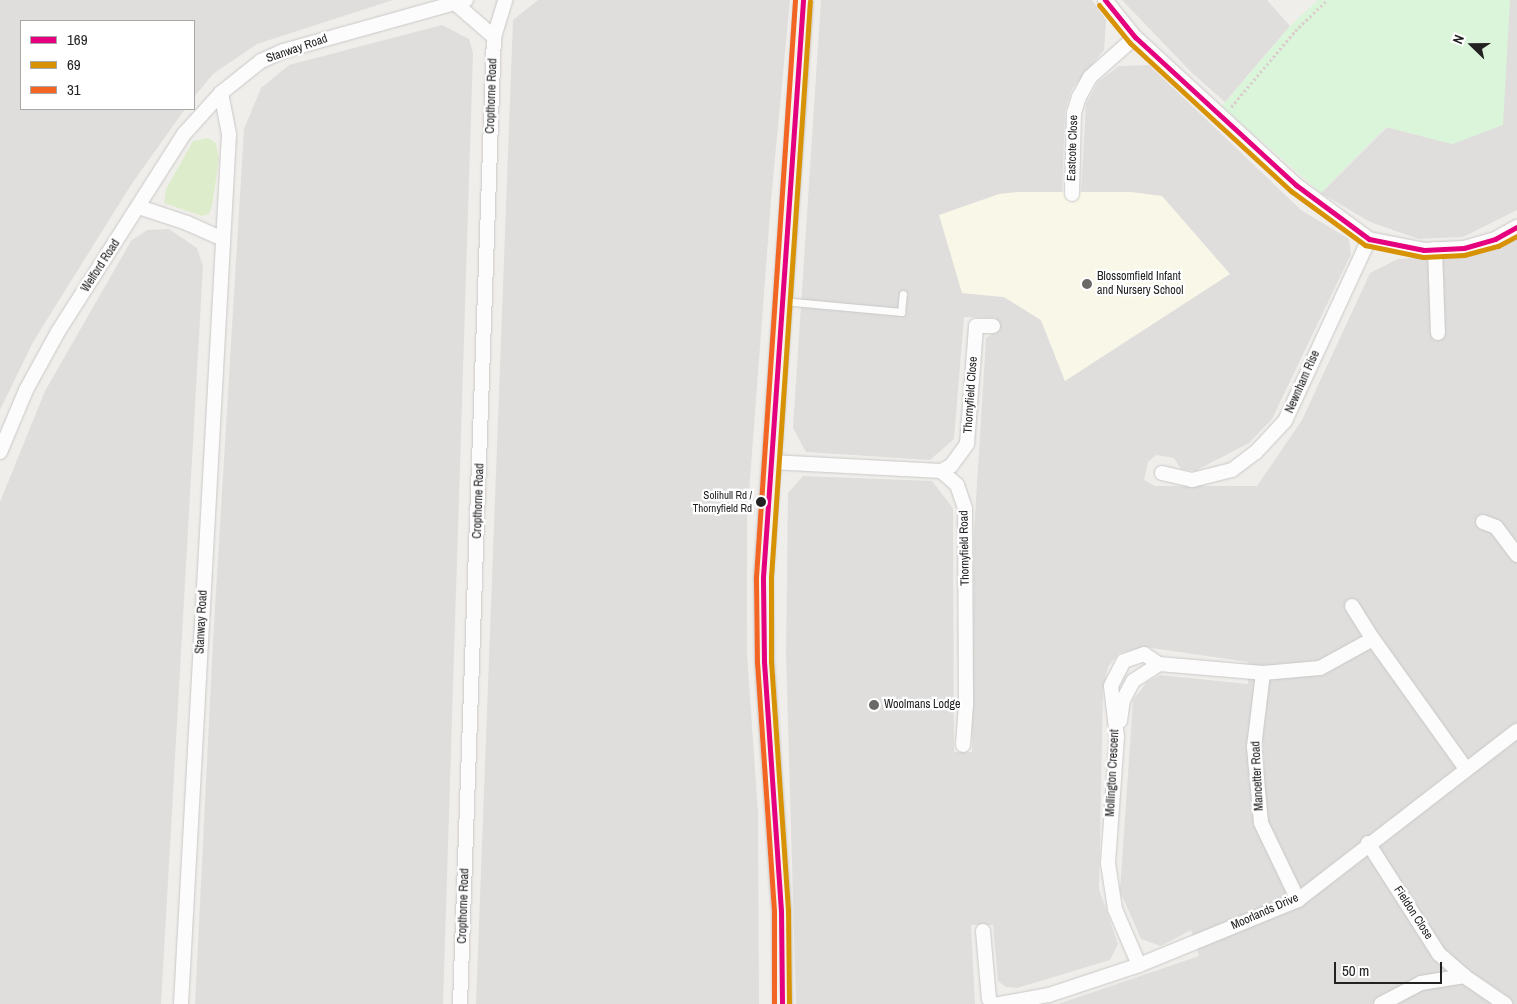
<!DOCTYPE html>
<style>
body{margin:0}
#map{position:relative;width:1517px;height:1004px;overflow:hidden;background:#f0eeeb;font-family:"Archivo Narrow",sans-serif}
div>[style]{position:absolute}
.residential>*{inset:0;background:#dfdedc}
.education>*{inset:0;background:#f8f7e8}
.grass>*{inset:0;background:#ddeccb}
.park>*{inset:0;background:#daf5da}
.path>*{height:2.5px;margin-top:-1.25px;transform-origin:0;background:repeating-linear-gradient(90deg,#dccecd 0 2.5px,transparent 0 5px)}
.roads{filter:drop-shadow(0 0 1px #c9c8c7) drop-shadow(0 0 1px #c9c8c7)}
.lane>*{height:7px;margin:-3.5px;padding:0 3.5px;transform-origin:3.5px;border-radius:3.5px;background:#fdfcfc}
.street>*{height:14px;margin:-7px;padding:0 7px;transform-origin:7px;border-radius:7px;background:#fdfcfc}
.secondary>*{height:19px;margin:-9.5px;padding:0 9.5px;transform-origin:9.5px;border-radius:9.5px;background:#f4f4ed}
.bus-1>*{height:5px;margin:-2.5px;padding:0 2.5px;transform-origin:2.5px;border-radius:2.5px;background:#e5007d}
.bus-2>*{height:5px;margin:-2.5px;padding:0 2.5px;transform-origin:2.5px;border-radius:2.5px;background:#d79205}
.bus-3>*{height:5px;margin:-2.5px;padding:0 2.5px;transform-origin:2.5px;border-radius:2.5px;background:#f26522}
.dots>*{width:14px;height:14px;translate:-50% -50%;box-sizing:border-box;border:2px solid #fff;border-radius:50%}
span{translate:-50% -50%;white-space:nowrap;text-align:center;line-height:1.15;-webkit-text-stroke:4.5px #fff;paint-order:stroke}
.bus-label{font-size:11px;color:#222}
.right{translate:-100% -50%;text-align:right}
.street-label{font-size:12px;color:#222}
.poi-label{font-size:12px;color:#222}
.left{translate:0 -50%;text-align:left}
.legend{position:absolute;left:20px;top:20px;width:175px;height:90px;box-sizing:border-box;background:#fff;border:1px solid #a7a7a7;margin:0;padding:6px 9px;list-style:none;font-size:15px;color:#222}
.legend li{display:flex;align-items:center;gap:10px;height:25px}
.legend b{width:25px;border:1px solid #a7a7a7}
.north{position:absolute;left:1447px;top:20px;width:50px;height:50px;-webkit-text-stroke:4px #fff;paint-order:stroke;rotate:292deg;font-size:14px;font-weight:700;line-height:20px;text-align:center;color:#222}
.north::after{content:'';display:block;margin:auto;width:18px;height:22px;background:#222;clip-path:polygon(50% 0,100% 100%,50% 72%,0 100%)}
.scale{position:absolute;left:1334px;top:962px;width:108px;height:22px;box-sizing:border-box;border:2px solid #222;border-top:0;padding-left:6px;font-size:15px;line-height:18px;white-space:nowrap;color:#222;-webkit-text-stroke:4px #fff;paint-order:stroke}
</style>
<div id="map">
<div class="residential">
<div style="clip-path:polygon(0 0,393px 0,257px 44px,213px 74px,194px 97px,194px 21px,21px 21px,21px 109px,185px 109px,131px 185px,33px 342px,0 410px)"></div>
<div style="clip-path:polygon(538px 0,790px 0,771px 200px,747px 519px,747px 653px,758px 813px,759px 1004px,476px 1004px,513px 20px)"></div>
<div style="clip-path:polygon(821px 0,1092px 0,1106px 20px,1104px 50px,1072px 89px,1065px 111px,1062px 193px,999px 194px,962px 293px,1004px 297px,1041px 320px,1065px 381px,1131px 192px,1081px 194px,1086px 104px,1098px 82px,1119px 66px,1149px 65px,1301px 210px,1349px 239px,1351px 254px,1272px 419px,1249px 443px,1195px 471px,1181px 469px,1174px 458px,1156px 455px,1148px 462px,1144px 480px,1155px 486px,1257px 486px,1302px 420px,1370px 273px,1398px 259px,1481px 254px,1517px 235px,1517px 1004px,1058px 1004px,1199px 956px,1191px 930px,1161px 946px,1141px 939px,1120px 891px,1133px 700px,1147px 682px,1160px 675px,1248px 684px,1248px 662px,1145px 647px,1119px 653px,1108px 667px,1103px 689px,1099px 889px,1118px 944px,1110px 960px,1017px 988px,1006px 987px,998px 981px,993px 925px,971px 925px,975px 1004px,796px 1004px,786px 654px,788px 493px,803px 476px,932px 481px,953px 508px,954px 752px,972px 752px,974px 533px,986px 338px,995px 332px,996px 318px,964px 317px,954px 439px,930px 460px,806px 452px,793px 428px)"></div>
<div style="clip-path:polygon(1122px 0,1267px 0,1290px 26px,1225px 102px,1192px 73px)"></div>
<div style="clip-path:polygon(1510px 0,1517px 0,1517px 210px,1463px 237px,1419px 239px,1370px 222px,1321px 193px,1387px 127px,1453px 144px)"></div>
<div style="clip-path:polygon(442px 25px,469px 39px,473px 53px,443px 1004px,195px 1004px,213px 641px,244px 129px,261px 88px,289px 65px)"></div>
<div style="clip-path:polygon(169px 229px,197px 248px,203px 266px,161px 1004px,0 1004px,0 502px,45px 391px,131px 241px,147px 230px)"></div>
</div>
<div class="education">
<div style="clip-path:polygon(1017px 192px,1131px 192px,1162px 196px,1230px 274px,1065px 381px,1041px 320px,1004px 297px,962px 293px,939px 215px,999px 194px)"></div>
</div>
<div class="grass">
<div style="clip-path:polygon(208px 138px,216px 143px,219px 159px,212px 206px,209px 214px,202px 216px,164px 203px,166px 189px,193px 141px)"></div>
</div>
<div class="park">
<div style="clip-path:polygon(1318px 0,1510px 0,1503px 125px,1453px 144px,1386px 127px,1321px 193px,1222px 106px,1290px 26px)"></div>
</div>
<div class="path">
<div style="left:1231px;top:107px;width:99px;rotate:-49.9deg"></div>
<div style="left:1295px;top:31px;width:45px;rotate:-44.1deg"></div>
</div>
<div class="roads">
<div class="lane">
<div style="left:782px;top:301px;width:120px;rotate:5.3deg"></div>
<div style="left:901px;top:312px;width:18px;rotate:-84deg"></div>
</div>
<div class="street">
<div style="left:1105px;top:0;width:48px;rotate:51deg"></div>
<div style="left:1135px;top:37px;width:219px;rotate:42.6deg"></div>
<div style="left:1296px;top:185px;width:91px;rotate:36.5deg"></div>
<div style="left:1369px;top:239px;width:56px;rotate:11.3deg"></div>
<div style="left:1424px;top:250px;width:40px;rotate:-2.9deg"></div>
<div style="left:1464px;top:248px;width:32px;rotate:-16deg"></div>
<div style="left:1495px;top:239px;width:25px;rotate:-29deg"></div>
<div style="left:455px;top:3px;width:52px;rotate:41.1deg"></div>
<div style="left:1072px;top:194px;width:81px;rotate:-88.6deg"></div>
<div style="left:1074px;top:113px;width:17px;rotate:-73deg"></div>
<div style="left:1079px;top:97px;width:23px;rotate:-61deg"></div>
<div style="left:1090px;top:77px;width:60px;rotate:-41.6deg"></div>
<div style="left:139px;top:207px;width:51px;rotate:18.4deg"></div>
<div style="left:187px;top:223px;width:39px;rotate:24deg"></div>
<div style="left:1435px;top:249px;width:84px;rotate:88deg"></div>
<div style="left:0;top:452px;width:67px;rotate:-67.2deg"></div>
<div style="left:26px;top:390px;width:68px;rotate:-61.2deg"></div>
<div style="left:59px;top:330px;width:232px;rotate:-57.5deg"></div>
<div style="left:184px;top:134px;width:55px;rotate:-47.9deg"></div>
<div style="left:221px;top:93px;width:51px;rotate:-38.7deg"></div>
<div style="left:261px;top:61px;width:24px;rotate:-24deg"></div>
<div style="left:283px;top:51px;width:190px;rotate:-15.6deg"></div>
<div style="left:771px;top:462px;width:170px;rotate:3deg"></div>
<div style="left:941px;top:471px;width:21px;rotate:41deg"></div>
<div style="left:957px;top:485px;width:24px;rotate:71deg"></div>
<div style="left:965px;top:508px;width:197px;rotate:89.7deg"></div>
<div style="left:966px;top:705px;width:40px;rotate:94.3deg"></div>
<div style="left:941px;top:471px;width:11px;rotate:-27deg"></div>
<div style="left:951px;top:466px;width:27px;rotate:-54deg"></div>
<div style="left:967px;top:444px;width:118px;rotate:-85.6deg"></div>
<div style="left:976px;top:326px;width:17px"></div>
<div style="left:1162px;top:473px;width:31px;rotate:13deg"></div>
<div style="left:1192px;top:480px;width:41px;rotate:-14deg"></div>
<div style="left:1232px;top:470px;width:30px;rotate:-37deg"></div>
<div style="left:1256px;top:452px;width:42px;rotate:-46.9deg"></div>
<div style="left:1285px;top:421px;width:200px;rotate:-65.2deg"></div>
<div style="left:1483px;top:522px;width:14px;rotate:21deg"></div>
<div style="left:1496px;top:527px;width:35px;rotate:53deg"></div>
<div style="left:1352px;top:606px;width:39px;rotate:58deg"></div>
<div style="left:1263px;top:673px;width:75px;rotate:96.9deg"></div>
<div style="left:1254px;top:747px;width:76px;rotate:84.7deg"></div>
<div style="left:1261px;top:823px;width:85px;rotate:64.3deg"></div>
<div style="left:1120px;top:721px;width:21px;rotate:-82deg"></div>
<div style="left:1123px;top:700px;width:21px;rotate:-62deg"></div>
<div style="left:1133px;top:681px;width:31px;rotate:-33deg"></div>
<div style="left:1368px;top:843px;width:132px;rotate:57.4deg"></div>
<div style="left:1439px;top:954px;width:33px;rotate:41deg"></div>
<div style="left:983px;top:931px;width:68px;rotate:85deg"></div>
<div style="left:989px;top:999px;width:6px;rotate:51deg"></div>
<div style="left:1139px;top:965px;width:61px;rotate:-113.2deg"></div>
<div style="left:1115px;top:909px;width:47px;rotate:-98.7deg"></div>
<div style="left:1108px;top:863px;width:126px;rotate:-85.9deg"></div>
<div style="left:1117px;top:737px;width:51px;rotate:-96.7deg"></div>
<div style="left:1111px;top:686px;width:28px;rotate:-63deg"></div>
<div style="left:1124px;top:661px;width:21px;rotate:-19deg"></div>
<div style="left:1144px;top:654px;width:18px;rotate:34deg"></div>
<div style="left:1159px;top:664px;width:104px;rotate:4.9deg"></div>
<div style="left:1263px;top:673px;width:57px;rotate:-5deg"></div>
<div style="left:1320px;top:668px;width:60px;rotate:-28.7deg"></div>
<div style="left:1373px;top:639px;width:160px;rotate:54.4deg"></div>
<div style="left:181px;top:1004px;width:871px;rotate:-86.84deg"></div>
<div style="left:229px;top:134px;width:42px;rotate:-101deg"></div>
<div style="left:460px;top:1004px;width:968px;rotate:-87.99deg"></div>
<div style="left:494px;top:37px;width:39px;rotate:-73deg"></div>
<div style="left:1000px;top:1004px;width:50px;rotate:-10.4deg"></div>
<div style="left:1049px;top:995px;width:95px;rotate:-18.4deg"></div>
<div style="left:1139px;top:965px;width:172px;rotate:-22.2deg"></div>
<div style="left:1298px;top:900px;width:277px;rotate:-37.7deg"></div>
<div style="left:1381px;top:1004px;width:45px;rotate:-27.7deg"></div>
<div style="left:1421px;top:983px;width:44px;rotate:-9.2deg"></div>
<div style="left:1464px;top:976px;width:50px;rotate:34.3deg"></div>
</div>
<div class="secondary">
<div style="left:782px;top:1004px;width:93px;rotate:-90.6deg"></div>
<div style="left:781px;top:911px;width:250px;rotate:-93.9deg"></div>
<div style="left:764px;top:662px;width:85px;rotate:-90.7deg"></div>
<div style="left:763px;top:577px;width:578px;rotate:-86.03deg"></div>
</div>
</div>
<div class="bus-1">
<div style="left:1105px;top:0;width:48px;rotate:51deg"></div>
<div style="left:1135px;top:37px;width:219px;rotate:42.6deg"></div>
<div style="left:1296px;top:185px;width:91px;rotate:36.5deg"></div>
<div style="left:1369px;top:239px;width:56px;rotate:11.3deg"></div>
<div style="left:1424px;top:250px;width:40px;rotate:-2.9deg"></div>
<div style="left:1464px;top:248px;width:32px;rotate:-16deg"></div>
<div style="left:1495px;top:239px;width:25px;rotate:-29deg"></div>
<div style="left:782px;top:1004px;width:93px;rotate:-90.6deg"></div>
<div style="left:781px;top:911px;width:250px;rotate:-93.9deg"></div>
<div style="left:764px;top:662px;width:85px;rotate:-90.7deg"></div>
<div style="left:763px;top:577px;width:578px;rotate:-86.03deg"></div>
</div>
<div class="bus-2">
<div style="left:1099px;top:5px;width:49px;rotate:50.8deg"></div>
<div style="left:1130px;top:43px;width:219px;rotate:42.6deg"></div>
<div style="left:1291px;top:191px;width:92px;rotate:36.1deg"></div>
<div style="left:1365px;top:245px;width:59px;rotate:11.7deg"></div>
<div style="left:1423px;top:257px;width:41px;rotate:-2.8deg"></div>
<div style="left:1464px;top:255px;width:35px;rotate:-15deg"></div>
<div style="left:1498px;top:246px;width:21px;rotate:-28deg"></div>
<div style="left:789px;top:1004px;width:94px;rotate:-90.6deg"></div>
<div style="left:788px;top:910px;width:249px;rotate:-93.9deg"></div>
<div style="left:771px;top:662px;width:85px;rotate:-90deg"></div>
<div style="left:771px;top:577px;width:577px;rotate:-86.13deg"></div>
</div>
<div class="bus-3">
<div style="left:774px;top:1004px;width:93px;rotate:-90deg"></div>
<div style="left:774px;top:911px;width:249px;rotate:-93.9deg"></div>
<div style="left:757px;top:663px;width:86px;rotate:-90.7deg"></div>
<div style="left:756px;top:577px;width:578px;rotate:-86.13deg"></div>
</div>
<div class="dots">
<div style="left:1087px;top:284px;background:#6a6968"></div>
<div style="left:761px;top:502px;background:#222"></div>
<div style="left:874px;top:705px;background:#6a6968"></div>
</div>
<div class="bus-label">
<span class="right" style="left:752px;top:502px">Solihull Rd /<br>Thornyfield Rd</span>
</div>
<div class="street-label">
<span style="left:297px;top:49px;rotate:-19deg">Stanway Road</span>
<span style="left:492px;top:96px;rotate:-88deg">Cropthorne Road</span>
<span style="left:1073px;top:148px;rotate:-88deg">Eastcote Close</span>
<span style="left:101px;top:266px;rotate:-57deg">Welford Road</span>
<span style="left:1303px;top:382px;rotate:-66deg">Newnham Rise</span>
<span style="left:971px;top:395px;rotate:-86deg">Thornyfield Close</span>
<span style="left:479px;top:501px;rotate:-88deg">Cropthorne Road</span>
<span style="left:965px;top:548px;rotate:-91deg">Thornyfield Road</span>
<span style="left:202px;top:622px;rotate:-87deg">Stanway Road</span>
<span style="left:1113px;top:773px;rotate:-87deg">Mollington Crescent</span>
<span style="left:1258px;top:776px;rotate:-93deg">Mancetter Road</span>
<span style="left:464px;top:906px;rotate:-88deg">Cropthorne Road</span>
<span style="left:1265px;top:912px;rotate:-24deg">Moorlands Drive</span>
<span style="left:1413px;top:913px;rotate:57deg">Fieldon Close</span>
</div>
<div class="poi-label">
<span class="left" style="left:1097px;top:284px">Blossomfield Infant<br>and Nursery School</span>
<span class="left" style="left:884px;top:705px">Woolmans Lodge</span>
</div>
<ul class="legend">
<li><b style="height:6px;background:#e5007d"></b>169</li>
<li><b style="height:6px;background:#d79205"></b>69</li>
<li><b style="height:6px;background:#f26522"></b>31</li>
</ul>
<div class="north">N</div>
<div class="scale">50 m</div>
</div>
